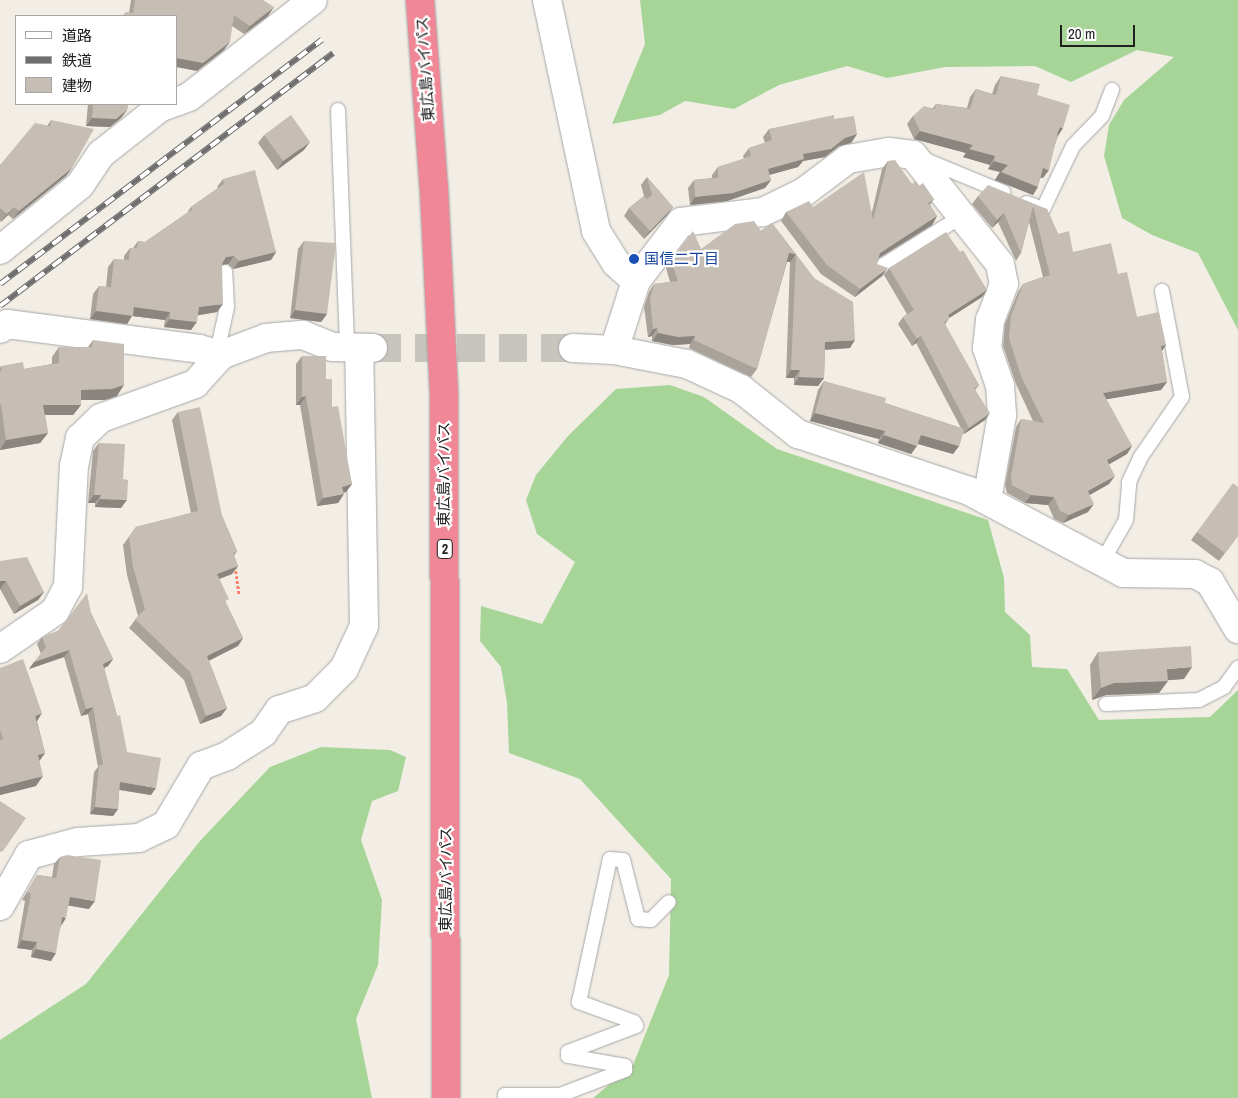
<!DOCTYPE html>
<meta charset="utf-8">
<style>
body{margin:0}
#map{position:relative;width:1238px;height:1098px;overflow:hidden;background:#f2eee6;font-family:"Archivo Narrow","Noto Sans JP",sans-serif}
div>[style]{position:absolute}
.forest>*{inset:0;background:#a6d597}
.street-tunnel>*{height:28px;margin-top:-14px;transform-origin:0;background:repeating-linear-gradient(90deg,#c8c5be 0 28px,transparent 0 42px)}
.path>*{height:3px;margin-top:-1.5px;transform-origin:0;background:repeating-linear-gradient(90deg,#ff806a 0 2.5px,transparent 0 5px)}
.roads{filter:drop-shadow(0 0 1px #a7a7a7) drop-shadow(0 0 1px #a7a7a7)}
.lane>*{height:14px;margin:-7px;padding:0 7px;transform-origin:7px;border-radius:7px;background:#fff}
.street>*{height:28px;margin:-14px;padding:0 14px;transform-origin:14px;border-radius:14px;background:#fff}
.highway>*{height:28px;margin:-14px;padding:0 14px;transform-origin:14px;border-radius:14px;background:#f08796}
.rail>*{height:5.5px;margin-top:-2.75px;transform-origin:0;background:repeating-linear-gradient(90deg,#fff 0 11px,#6e6e6e 0 22px);box-sizing:border-box;border-block:1px solid #6e6e6e}
.wall>*{inset:0;background:#aaa39c}
.shaded-wall>*{inset:0;background:#8b857f}
.building>*{inset:0;background:#c6beb5}
.dots>*{width:14px;height:14px;translate:-50% -50%;box-sizing:border-box;border:2px solid #fff;border-radius:50%}
span{translate:-50% -50%;white-space:nowrap;text-align:center;line-height:1.15;-webkit-text-stroke:4.5px #fff;paint-order:stroke}
.shield-label span{padding:1px 4px;background:#fff;border:1px solid;border-radius:4px;-webkit-text-stroke-width:0}
.shield-label{font-size:14px;color:#202020;font-weight:700}
.street-label{font-size:15px;color:#202020}
.transit-label{font-size:15px;color:#164399}
.left{translate:0 -50%;text-align:left}
.legend{position:absolute;left:15px;top:15px;width:162px;height:90px;box-sizing:border-box;background:#fff;border:1px solid #a6a6a6;margin:0;padding:6px 9px;list-style:none;font-size:15px;color:#202020}
.legend li{display:flex;align-items:center;gap:10px;height:25px}
.legend b{width:25px;border:1px solid #a6a6a6}
.scale{position:absolute;left:1060px;top:25px;width:75px;height:22px;box-sizing:border-box;border:2px solid #202020;border-top:0;padding-left:6px;font-size:15px;line-height:18px;white-space:nowrap;color:#202020;-webkit-text-stroke:4px #fff;paint-order:stroke}
</style>
<div id="map">
<div class="forest">
<div style="clip-path:polygon(640px 0,1238px 0,1238px 330px,1198px 253px,1152px 235px,1122px 218px,1104px 156px,1109px 125px,1124px 100px,1174px 57px,1137px 50px,1071px 82px,1035px 66px,945px 67px,887px 78px,847px 66px,779px 85px,734px 109px,685px 101px,660px 115px,612px 124px,645px 44px)"></div>
<div style="clip-path:polygon(670px 385px,704px 397px,777px 449px,988px 520px,1004px 578px,1005px 612px,1030px 635px,1032px 667px,1067px 669px,1099px 720px,1210px 717px,1238px 690px,1238px 1098px,593px 1098px,633px 1065px,669px 975px,671px 879px,580px 779px,509px 753px,507px 703px,501px 667px,480px 641px,481px 606px,542px 624px,575px 562px,537px 534px,526px 500px,536px 475px,568px 436px,616px 389px)"></div>
<div style="clip-path:polygon(321px 747px,390px 750px,406px 757px,398px 791px,372px 801px,361px 840px,382px 900px,378px 965px,356px 1019px,372px 1098px,0 1098px,0 1040px,86px 984px,200px 841px,270px 767px)"></div>
</div>
<div class="street-tunnel">
<div style="left:373px;top:348px;width:200px"></div>
</div>
<div class="path">
<div style="left:235px;top:566px;width:29px;rotate:82deg"></div>
</div>
<div class="roads">
<div class="lane">
<div style="left:338px;top:110px;width:238px;rotate:87.8deg"></div>
<div style="left:923px;top:159px;width:87px;rotate:22.4deg"></div>
<div style="left:1027px;top:203px;width:17px;rotate:21deg"></div>
<div style="left:1043px;top:209px;width:70px;rotate:-64.5deg"></div>
<div style="left:1073px;top:146px;width:42px;rotate:-46deg"></div>
<div style="left:1102px;top:116px;width:28px;rotate:-69deg"></div>
<div style="left:879px;top:268px;width:98px;rotate:-32.1deg"></div>
<div style="left:217px;top:353px;width:47px;rotate:-77.7deg"></div>
<div style="left:227px;top:307px;width:35px;rotate:-93deg"></div>
<div style="left:1102px;top:562px;width:48px;rotate:-60.3deg"></div>
<div style="left:1126px;top:520px;width:38px;rotate:-85deg"></div>
<div style="left:1129px;top:482px;width:26px;rotate:-65deg"></div>
<div style="left:1140px;top:458px;width:74px;rotate:-55.5deg"></div>
<div style="left:1182px;top:397px;width:108px;rotate:-100.7deg"></div>
<div style="left:1106px;top:704px;width:93px;rotate:-2.5deg"></div>
<div style="left:1199px;top:700px;width:28px;rotate:-27deg"></div>
<div style="left:1224px;top:687px;width:24px;rotate:-54deg"></div>
<div style="left:505px;top:1098px;width:3px;rotate:-90deg"></div>
<div style="left:505px;top:1095px;width:55px"></div>
<div style="left:560px;top:1095px;width:70px;rotate:-21deg"></div>
<div style="left:625px;top:1070px;width:4px;rotate:-90deg"></div>
<div style="left:625px;top:1066px;width:58px;rotate:-170deg"></div>
<div style="left:568px;top:1056px;width:4px;rotate:-90deg"></div>
<div style="left:568px;top:1052px;width:73px;rotate:-20.9deg"></div>
<div style="left:636px;top:1026px;width:4px;rotate:-117deg"></div>
<div style="left:634px;top:1022px;width:59px;rotate:-160deg"></div>
<div style="left:579px;top:1002px;width:146px;rotate:-77.8deg"></div>
<div style="left:610px;top:859px;width:13px;rotate:4deg"></div>
<div style="left:623px;top:860px;width:61px;rotate:75.7deg"></div>
<div style="left:638px;top:919px;width:13px;rotate:4deg"></div>
<div style="left:651px;top:920px;width:25px;rotate:-45deg"></div>
</div>
<div class="street">
<div style="left:547px;top:0;width:236px;rotate:78deg"></div>
<div style="left:596px;top:231px;width:38px;rotate:58deg"></div>
<div style="left:616px;top:263px;width:27px;rotate:42deg"></div>
<div style="left:176px;top:102px;width:14px;rotate:-21deg"></div>
<div style="left:189px;top:97px;width:157px;rotate:-38deg"></div>
<div style="left:0;top:250px;width:103px;rotate:-39.1deg"></div>
<div style="left:80px;top:185px;width:37px;rotate:-56deg"></div>
<div style="left:101px;top:154px;width:76px;rotate:-38.1deg"></div>
<div style="left:161px;top:107px;width:9px;rotate:-18deg"></div>
<div style="left:0;top:329px;width:9px;rotate:-36deg"></div>
<div style="left:7px;top:324px;width:194px;rotate:7.4deg"></div>
<div style="left:199px;top:349px;width:23px;rotate:15deg"></div>
<div style="left:573px;top:348px;width:41px;rotate:2.8deg"></div>
<div style="left:614px;top:350px;width:74px;rotate:10.9deg"></div>
<div style="left:687px;top:364px;width:60px;rotate:24.8deg"></div>
<div style="left:741px;top:389px;width:73px;rotate:38.3deg"></div>
<div style="left:798px;top:434px;width:180px;rotate:18.4deg"></div>
<div style="left:969px;top:491px;width:174px;rotate:28deg"></div>
<div style="left:1123px;top:573px;width:72px;rotate:0.8deg"></div>
<div style="left:1195px;top:574px;width:17px;rotate:28deg"></div>
<div style="left:1210px;top:582px;width:55px;rotate:59.2deg"></div>
<div style="left:614px;top:350px;width:72px;rotate:-72.3deg"></div>
<div style="left:636px;top:281px;width:74px;rotate:-52.7deg"></div>
<div style="left:681px;top:222px;width:83px;rotate:-7deg"></div>
<div style="left:763px;top:212px;width:46px;rotate:-26deg"></div>
<div style="left:804px;top:192px;width:55px;rotate:-36.9deg"></div>
<div style="left:848px;top:159px;width:42px;rotate:-9.7deg"></div>
<div style="left:889px;top:152px;width:24px;rotate:7deg"></div>
<div style="left:913px;top:155px;width:139px;rotate:51.4deg"></div>
<div style="left:1000px;top:264px;width:20px;rotate:79deg"></div>
<div style="left:1004px;top:284px;width:39px;rotate:111deg"></div>
<div style="left:990px;top:320px;width:28px;rotate:96deg"></div>
<div style="left:987px;top:348px;width:39px;rotate:71deg"></div>
<div style="left:1000px;top:385px;width:30px;rotate:86deg"></div>
<div style="left:1002px;top:415px;width:86px;rotate:100deg"></div>
<div style="left:0;top:649px;width:67px;rotate:-34.6deg"></div>
<div style="left:55px;top:611px;width:27px;rotate:-62deg"></div>
<div style="left:68px;top:587px;width:121px;rotate:-87.2deg"></div>
<div style="left:74px;top:466px;width:29px;rotate:-78deg"></div>
<div style="left:80px;top:438px;width:29px;rotate:-44deg"></div>
<div style="left:101px;top:418px;width:100px;rotate:-19.9deg"></div>
<div style="left:195px;top:384px;width:39px;rotate:-48deg"></div>
<div style="left:221px;top:355px;width:48px;rotate:-20.7deg"></div>
<div style="left:266px;top:338px;width:37px;rotate:-5deg"></div>
<div style="left:303px;top:335px;width:32px;rotate:22deg"></div>
<div style="left:333px;top:347px;width:40px;rotate:1.4deg"></div>
<div style="left:0;top:906px;width:59px;rotate:-60.4deg"></div>
<div style="left:29px;top:855px;width:51px;rotate:-14.9deg"></div>
<div style="left:78px;top:842px;width:61px;rotate:-3.8deg"></div>
<div style="left:139px;top:838px;width:30px;rotate:-26deg"></div>
<div style="left:166px;top:825px;width:69px;rotate:-59.3deg"></div>
<div style="left:201px;top:766px;width:28px;rotate:-21deg"></div>
<div style="left:227px;top:756px;width:43px;rotate:-32.6deg"></div>
<div style="left:263px;top:733px;width:28px;rotate:-55deg"></div>
<div style="left:279px;top:710px;width:38px;rotate:-18deg"></div>
<div style="left:315px;top:698px;width:41px;rotate:-45deg"></div>
<div style="left:344px;top:669px;width:47px;rotate:-65.1deg"></div>
<div style="left:364px;top:626px;width:278px;rotate:-91deg"></div>
</div>
<div class="highway">
<div style="left:420px;top:0;width:190px;rotate:85.8deg"></div>
<div style="left:434px;top:189px;width:207px;rotate:87.2deg"></div>
<div style="left:444px;top:396px;width:702px;rotate:89.84deg"></div>
</div>
</div>
<div class="rail">
<div style="left:0;top:284px;width:404px;rotate:-37.2deg"></div>
<div style="left:0;top:306px;width:418px;rotate:-37.2deg"></div>
</div>
<div class="wall">
<div style="clip-path:polygon(131px 0,263px 0,268px 16px,244px 34px,232px 26px,224px 50px,197px 71px,176px 16px,123px 16px,126px 12px,129px 13px)"></div>
<div style="clip-path:polygon(1001px 76px,1037px 95px,1058px 136px,1043px 178px,1041px 177px,1033px 195px,995px 180px,1000px 172px,988px 169px,990px 165px,963px 157px,966px 153px,914px 139px,907px 124px,913px 116px,933px 108px,936px 104px,967px 108px,970px 97px,976px 89px,992px 94px,995px 85px)"></div>
<div style="clip-path:polygon(88px 104px,128px 104px,127px 110px,121px 118px,110px 127px,86px 126px)"></div>
<div style="clip-path:polygon(834px 119px,857px 134px,851px 143px,839px 146px,825px 157px,803px 161px,798px 167px,769px 175px,771px 180px,765px 188px,727px 201px,690px 205px,688px 188px,694px 180px,712px 178px,712px 175px,718px 167px,744px 159px,743px 156px,749px 148px,765px 143px,763px 137px,769px 129px)"></div>
<div style="clip-path:polygon(51px 120px,72px 168px,66px 176px,13px 219px,8px 215px,1px 222px,0 221px,0 165px,47px 126px)"></div>
<div style="clip-path:polygon(264px 135px,304px 150px,277px 170px,258px 143px)"></div>
<div style="clip-path:polygon(888px 161px,912px 184px,919px 186px,934px 199px,930px 205px,937px 216px,932px 225px,879px 258px,877px 264px,882px 276px,855px 297px,821px 274px,781px 221px,786px 212px,813px 207px,872px 212px,882px 169px)"></div>
<div style="clip-path:polygon(647px 177px,673px 207px,667px 215px,644px 239px,624px 216px,629px 208px,644px 196px,641px 185px)"></div>
<div style="clip-path:polygon(223px 179px,276px 252px,271px 260px,233px 269px,228px 264px,222px 265px,217px 312px,198px 315px,191px 330px,164px 327px,165px 320px,132px 316px,127px 324px,90px 319px,93px 294px,99px 286px,106px 287px,108px 267px,114px 259px,124px 260px,124px 256px,130px 248px,133px 248px,138px 241px,145px 242px,187px 213px,191px 207px,218px 188px,217px 187px)"></div>
<div style="clip-path:polygon(978px 196px,1047px 209px,1058px 234px,1073px 252px,1118px 274px,1137px 317px,1166px 345px,1162px 351px,1167px 382px,1161px 390px,1106px 399px,1132px 446px,1127px 454px,1109px 464px,1109px 484px,1090px 495px,1088px 512px,1063px 523px,1054px 519px,1048px 505px,1025px 503px,1007px 493px,1005px 485px,1016px 427px,1021px 419px,1033px 421px,1016px 384px,1003px 346px,1005px 324px,1018px 292px,1023px 284px,1043px 277px,1029px 222px,1021px 253px,1016px 261px,998px 222px,992px 228px,972px 204px)"></div>
<div style="clip-path:polygon(772px 223px,814px 278px,850px 348px,825px 350px,824px 378px,818px 386px,794px 385px,794px 378px,786px 378px,790px 262px,787px 262px,757px 369px,751px 377px,689px 348px,690px 344px,673px 345px,652px 341px,652px 336px,648px 337px,644px 307px,649px 292px,654px 284px,670px 282px,666px 268px,671px 260px,761px 231px)"></div>
<div style="clip-path:polygon(304px 241px,327px 314px,321px 322px,290px 318px,298px 249px)"></div>
<div style="clip-path:polygon(960px 252px,987px 290px,982px 297px,949px 318px,945px 325px,979px 385px,975px 390px,985px 420px,964px 434px,963px 433px,959px 446px,953px 454px,918px 444px,911px 454px,878px 443px,879px 439px,810px 421px,818px 390px,824px 381px,885px 403px,961px 428px,916px 343px,912px 346px,898px 324px,903px 317px,907px 314px,884px 275px,889px 268px)"></div>
<div style="clip-path:polygon(93px 340px,117px 396px,105px 400px,81px 400px,81px 405px,73px 415px,45px 415px,48px 433px,40px 443px,0 450px,0 368px,1px 366px,24px 369px,52px 364px,52px 357px,59px 347px,88px 347px)"></div>
<div style="clip-path:polygon(302px 356px,326px 379px,332px 407px,352px 484px,346px 492px,343px 493px,344px 494px,338px 503px,317px 506px,300px 405px,296px 405px,296px 364px)"></div>
<div style="clip-path:polygon(178px 412px,237px 551px,234px 556px,238px 566px,232px 574px,219px 579px,226px 603px,243px 638px,238px 646px,209px 661px,227px 708px,221px 716px,200px 724px,184px 680px,129px 628px,138px 616px,127px 575px,123px 545px,136px 527px,191px 513px,172px 420px)"></div>
<div style="clip-path:polygon(99px 443px,123px 479px,121px 508px,95px 507px,95px 503px,88px 503px,93px 451px)"></div>
<div style="clip-path:polygon(1197px 532px,1238px 536px,1219px 561px,1191px 540px)"></div>
<div style="clip-path:polygon(0 561px,44px 592px,38px 600px,14px 614px,0 589px)"></div>
<div style="clip-path:polygon(91px 613px,113px 659px,108px 666px,104px 668px,127px 752px,151px 795px,119px 790px,118px 809px,113px 816px,90px 814px,94px 772px,98px 767px,88px 714px,81px 716px,64px 657px,29px 669px,41px 654px,37px 644px,42px 637px,58px 631px)"></div>
<div style="clip-path:polygon(1098px 652px,1184px 679px,1168px 680px,1159px 693px,1106px 695px,1092px 700px,1090px 665px)"></div>
<div style="clip-path:polygon(0 668px,37px 721px,45px 753px,39px 761px,36px 786px,0 795px)"></div>
<div style="clip-path:polygon(60px 857px,89px 909px,68px 905px,61px 925px,51px 961px,31px 957px,32px 950px,17px 948px,25px 901px,22px 900px,37px 875px,52px 877px,54px 864px)"></div>
</div>
<div class="shaded-wall">
<div style="clip-path:polygon(274px 7px,268px 16px,244px 34px,250px 26px)"></div>
<div style="clip-path:polygon(230px 42px,224px 50px,197px 71px,176px 67px,176px 58px)"></div>
<div style="clip-path:polygon(127px 110px,121px 118px,110px 127px,86px 126px,92px 118px)"></div>
<div style="clip-path:polygon(1060px 127px,1063px 128px,1058px 136px,1055px 135px)"></div>
<div style="clip-path:polygon(920px 131px,973px 145px,995px 156px,990px 165px,963px 157px,966px 153px,914px 139px)"></div>
<div style="clip-path:polygon(857px 134px,851px 143px,839px 146px,825px 157px,803px 161px,798px 167px,762px 177px,768px 169px,803px 154px,845px 138px)"></div>
<div style="clip-path:polygon(310px 142px,304px 150px,277px 170px,283px 161px)"></div>
<div style="clip-path:polygon(994px 161px,1008px 165px,1038px 187px,1033px 195px,995px 180px,1000px 172px,988px 169px)"></div>
<div style="clip-path:polygon(72px 168px,66px 176px,13px 219px,19px 211px)"></div>
<div style="clip-path:polygon(1043px 168px,1049px 170px,1043px 178px,1037px 177px)"></div>
<div style="clip-path:polygon(771px 180px,765px 188px,727px 201px,690px 205px,695px 197px)"></div>
<div style="clip-path:polygon(14px 207px,8px 215px,1px 222px,7px 214px)"></div>
<div style="clip-path:polygon(673px 207px,667px 215px,644px 239px,650px 231px)"></div>
<div style="clip-path:polygon(1004px 213px,998px 222px,992px 228px,997px 220px)"></div>
<div style="clip-path:polygon(937px 216px,932px 225px,874px 261px,880px 253px)"></div>
<div style="clip-path:polygon(276px 252px,271px 260px,233px 269px,239px 261px)"></div>
<div style="clip-path:polygon(789px 253px,796px 254px,790px 262px,784px 261px)"></div>
<div style="clip-path:polygon(234px 256px,228px 264px,220px 265px,226px 257px)"></div>
<div style="clip-path:polygon(888px 268px,882px 276px,855px 297px,860px 289px)"></div>
<div style="clip-path:polygon(987px 290px,982px 297px,943px 322px,948px 315px)"></div>
<div style="clip-path:polygon(223px 304px,217px 312px,194px 316px,199px 307px)"></div>
<div style="clip-path:polygon(134px 307px,170px 312px,165px 320px,132px 316px,127px 324px,90px 319px,96px 311px)"></div>
<div style="clip-path:polygon(295px 310px,327px 314px,321px 322px,290px 318px)"></div>
<div style="clip-path:polygon(170px 319px,197px 322px,191px 330px,164px 327px)"></div>
<div style="clip-path:polygon(657px 328px,652px 336px,648px 337px,653px 329px)"></div>
<div style="clip-path:polygon(658px 333px,695px 336px,690px 344px,673px 345px,652px 341px)"></div>
<div style="clip-path:polygon(921px 336px,916px 343px,912px 346px,917px 339px)"></div>
<div style="clip-path:polygon(855px 340px,850px 348px,819px 350px,825px 342px)"></div>
<div style="clip-path:polygon(1166px 345px,1160px 353px,1161px 346px)"></div>
<div style="clip-path:polygon(791px 370px,800px 370px,794px 378px,786px 378px)"></div>
<div style="clip-path:polygon(799px 377px,824px 378px,818px 386px,794px 385px)"></div>
<div style="clip-path:polygon(1167px 382px,1161px 390px,1097px 401px,1103px 393px)"></div>
<div style="clip-path:polygon(124px 385px,117px 396px,105px 400px,73px 400px,81px 390px)"></div>
<div style="clip-path:polygon(306px 396px,300px 405px,296px 405px,302px 397px)"></div>
<div style="clip-path:polygon(43px 405px,81px 405px,73px 415px,35px 415px)"></div>
<div style="clip-path:polygon(815px 413px,885px 431px,879px 439px,810px 421px)"></div>
<div style="clip-path:polygon(990px 413px,985px 420px,964px 434px,969px 428px)"></div>
<div style="clip-path:polygon(48px 433px,40px 443px,0 450px,6px 440px)"></div>
<div style="clip-path:polygon(884px 435px,917px 446px,911px 454px,878px 443px)"></div>
<div style="clip-path:polygon(921px 435px,959px 446px,953px 454px,915px 443px)"></div>
<div style="clip-path:polygon(1132px 446px,1127px 454px,1101px 469px,1107px 460px)"></div>
<div style="clip-path:polygon(1115px 476px,1109px 484px,1082px 499px,1088px 491px)"></div>
<div style="clip-path:polygon(352px 484px,346px 492px,337px 495px,342px 487px)"></div>
<div style="clip-path:polygon(344px 494px,338px 503px,317px 506px,323px 498px)"></div>
<div style="clip-path:polygon(94px 495px,101px 495px,95px 503px,88px 503px)"></div>
<div style="clip-path:polygon(1031px 495px,1054px 497px,1048px 505px,1025px 503px)"></div>
<div style="clip-path:polygon(100px 499px,127px 500px,121px 508px,95px 507px)"></div>
<div style="clip-path:polygon(1094px 504px,1088px 512px,1063px 523px,1069px 515px)"></div>
<div style="clip-path:polygon(238px 566px,232px 574px,211px 582px,217px 574px)"></div>
<div style="clip-path:polygon(0 581px,6px 581px,0 589px)"></div>
<div style="clip-path:polygon(44px 592px,38px 600px,14px 614px,20px 606px)"></div>
<div style="clip-path:polygon(243px 638px,238px 646px,201px 664px,207px 656px)"></div>
<div style="clip-path:polygon(69px 650px,64px 657px,29px 669px,34px 662px)"></div>
<div style="clip-path:polygon(113px 659px,108px 666px,98px 671px,103px 664px)"></div>
<div style="clip-path:polygon(1192px 667px,1184px 679px,1158px 681px,1167px 669px)"></div>
<div style="clip-path:polygon(1168px 681px,1159px 693px,1106px 695px,1092px 700px,1101px 688px,1114px 683px)"></div>
<div style="clip-path:polygon(93px 707px,88px 714px,81px 716px,86px 709px)"></div>
<div style="clip-path:polygon(227px 708px,221px 716px,200px 724px,206px 716px)"></div>
<div style="clip-path:polygon(42px 713px,36px 723px,35px 716px)"></div>
<div style="clip-path:polygon(45px 753px,38px 763px,38px 755px)"></div>
<div style="clip-path:polygon(43px 776px,36px 786px,0 795px,0 787px)"></div>
<div style="clip-path:polygon(120px 782px,156px 788px,151px 795px,115px 789px)"></div>
<div style="clip-path:polygon(95px 807px,118px 809px,113px 816px,90px 814px)"></div>
<div style="clip-path:polygon(70px 897px,95px 901px,89px 909px,65px 905px)"></div>
<div style="clip-path:polygon(62px 917px,66px 918px,61px 926px)"></div>
<div style="clip-path:polygon(22px 940px,37px 942px,32px 950px,17px 948px)"></div>
<div style="clip-path:polygon(36px 949px,56px 953px,51px 961px,31px 957px)"></div>
</div>
<div class="building">
<div style="clip-path:polygon(135px 0,263px 0,274px 7px,250px 26px,234px 15px,230px 42px,203px 63px,176px 58px,176px 16px,125px 16px,126px 12px,133px 13px)"></div>
<div style="clip-path:polygon(1001px 76px,1040px 84px,1037px 95px,1070px 105px,1063px 128px,1060px 127px,1058px 132px,1049px 170px,1043px 168px,1038px 187px,1001px 172px,1008px 165px,994px 161px,995px 156px,969px 149px,973px 145px,920px 131px,913px 116px,924px 106px,935px 109px,936px 104px,970px 109px,976px 89px,996px 95px)"></div>
<div style="clip-path:polygon(93px 104px,128px 104px,127px 110px,116px 119px,92px 118px)"></div>
<div style="clip-path:polygon(291px 115px,310px 142px,283px 161px,264px 135px)"></div>
<div style="clip-path:polygon(834px 115px,834px 119px,854px 116px,857px 134px,845px 138px,831px 149px,803px 154px,804px 159px,768px 169px,771px 180px,733px 193px,695px 197px,694px 180px,718px 178px,718px 167px,751px 156px,749px 148px,772px 140px,769px 129px)"></div>
<div style="clip-path:polygon(51px 120px,94px 129px,72px 168px,19px 211px,14px 207px,7px 214px,0 208px,0 165px,35px 123px,50px 126px)"></div>
<div style="clip-path:polygon(895px 160px,912px 184px,915px 181px,919px 186px,923px 183px,934px 199px,928px 203px,937px 216px,880px 253px,877px 264px,888px 268px,860px 289px,827px 265px,786px 212px,809px 201px,813px 207px,864px 172px,873px 220px,888px 161px)"></div>
<div style="clip-path:polygon(255px 170px,276px 252px,239px 261px,234px 256px,226px 257px,222px 264px,223px 304px,199px 307px,197px 322px,170px 319px,170px 312px,134px 307px,133px 316px,96px 311px,99px 286px,111px 287px,114px 259px,129px 260px,130px 248px,137px 248px,138px 241px,145px 242px,193px 209px,191px 207px,224px 184px,223px 179px)"></div>
<div style="clip-path:polygon(647px 177px,673px 207px,650px 231px,629px 208px,644px 196px,647px 199px,652px 195px)"></div>
<div style="clip-path:polygon(988px 185px,1047px 209px,1058px 234px,1069px 231px,1073px 252px,1111px 243px,1118px 274px,1127px 272px,1137px 317px,1159px 312px,1166px 345px,1161px 346px,1167px 382px,1103px 393px,1132px 446px,1107px 460px,1115px 476px,1088px 491px,1094px 504px,1069px 515px,1060px 511px,1054px 497px,1031px 495px,1012px 485px,1011px 477px,1021px 419px,1044px 423px,1021px 376px,1009px 338px,1011px 316px,1023px 284px,1050px 275px,1033px 206px,1021px 253px,1004px 213px,997px 220px,978px 196px)"></div>
<div style="clip-path:polygon(754px 221px,761px 231px,772px 223px,814px 278px,853px 302px,855px 340px,825px 342px,824px 378px,799px 377px,800px 370px,791px 370px,796px 254px,789px 253px,757px 369px,694px 340px,695px 336px,678px 337px,658px 333px,657px 328px,653px 329px,650px 299px,654px 284px,678px 281px,671px 260px,693px 231px,701px 249px,735px 224px)"></div>
<div style="clip-path:polygon(946px 232px,960px 252px,963px 250px,987px 290px,948px 315px,950px 318px,944px 322px,979px 385px,974px 388px,990px 413px,969px 428px,921px 336px,917px 339px,903px 317px,914px 310px,889px 268px)"></div>
<div style="clip-path:polygon(304px 241px,336px 243px,327px 314px,295px 310px)"></div>
<div style="clip-path:polygon(93px 340px,124px 344px,124px 385px,112px 389px,81px 390px,81px 405px,43px 405px,48px 433px,6px 440px,1px 404px,0 404px,0 371px,2px 371px,1px 366px,23px 362px,24px 369px,59px 363px,59px 347px,92px 347px)"></div>
<div style="clip-path:polygon(302px 356px,326px 356px,326px 379px,332px 379px,332px 407px,338px 406px,352px 484px,342px 487px,344px 494px,323px 498px,306px 396px,302px 397px)"></div>
<div style="clip-path:polygon(824px 381px,886px 398px,885px 403px,964px 429px,959px 446px,921px 435px,917px 446px,884px 435px,885px 431px,815px 413px)"></div>
<div style="clip-path:polygon(200px 407px,222px 516px,237px 551px,233px 553px,238px 566px,217px 574px,229px 599px,225px 601px,243px 638px,207px 656px,227px 708px,206px 716px,190px 672px,135px 619px,145px 609px,133px 567px,129px 537px,136px 527px,198px 511px,178px 412px)"></div>
<div style="clip-path:polygon(99px 443px,125px 444px,123px 479px,128px 480px,127px 500px,100px 499px,101px 495px,94px 495px)"></div>
<div style="clip-path:polygon(1233px 483px,1238px 487px,1238px 536px,1225px 553px,1197px 532px)"></div>
<div style="clip-path:polygon(27px 557px,44px 592px,20px 606px,6px 581px,0 581px,0 561px)"></div>
<div style="clip-path:polygon(87px 593px,91px 613px,113px 659px,103px 664px,117px 716px,120px 715px,127px 752px,161px 758px,156px 788px,120px 782px,118px 809px,95px 807px,99px 765px,103px 765px,93px 707px,86px 709px,69px 650px,34px 662px,46px 647px,42px 637px,58px 631px)"></div>
<div style="clip-path:polygon(1191px 646px,1192px 667px,1167px 669px,1168px 681px,1114px 683px,1101px 688px,1098px 652px)"></div>
<div style="clip-path:polygon(23px 659px,42px 713px,35px 716px,45px 753px,38px 755px,43px 776px,0 787px,0 740px,3px 739px,0 730px,0 668px)"></div>
<div style="clip-path:polygon(0 801px,26px 818px,3px 851px,0 852px)"></div>
<div style="clip-path:polygon(67px 855px,101px 860px,95px 901px,70px 897px,66px 918px,62px 917px,56px 953px,36px 949px,37px 942px,22px 940px,31px 894px,27px 892px,37px 875px,56px 878px,60px 857px)"></div>
</div>
<div class="dots">
<div style="left:634px;top:259px;background:#1a4fb4"></div>
</div>
<div class="shield-label">
<span style="left:445px;top:549px">2</span>
</div>
<div class="street-label">
<span style="left:425px;top:69px;rotate:-94deg">東広島バイパス</span>
<span style="left:444px;top:474px;rotate:-90deg">東広島バイパス</span>
<span style="left:446px;top:879px;rotate:-90deg">東広島バイパス</span>
</div>
<div class="transit-label">
<span class="left" style="left:644px;top:259px">国信二丁目</span>
</div>
<ul class="legend">
<li><b style="height:6px;background:#fff"></b>道路</li>
<li><b style="height:6px;background:#6e6e6e"></b>鉄道</li>
<li><b style="height:14px;background:#c6beb5"></b>建物</li>
</ul>
<div class="scale">20 m</div>
</div>
